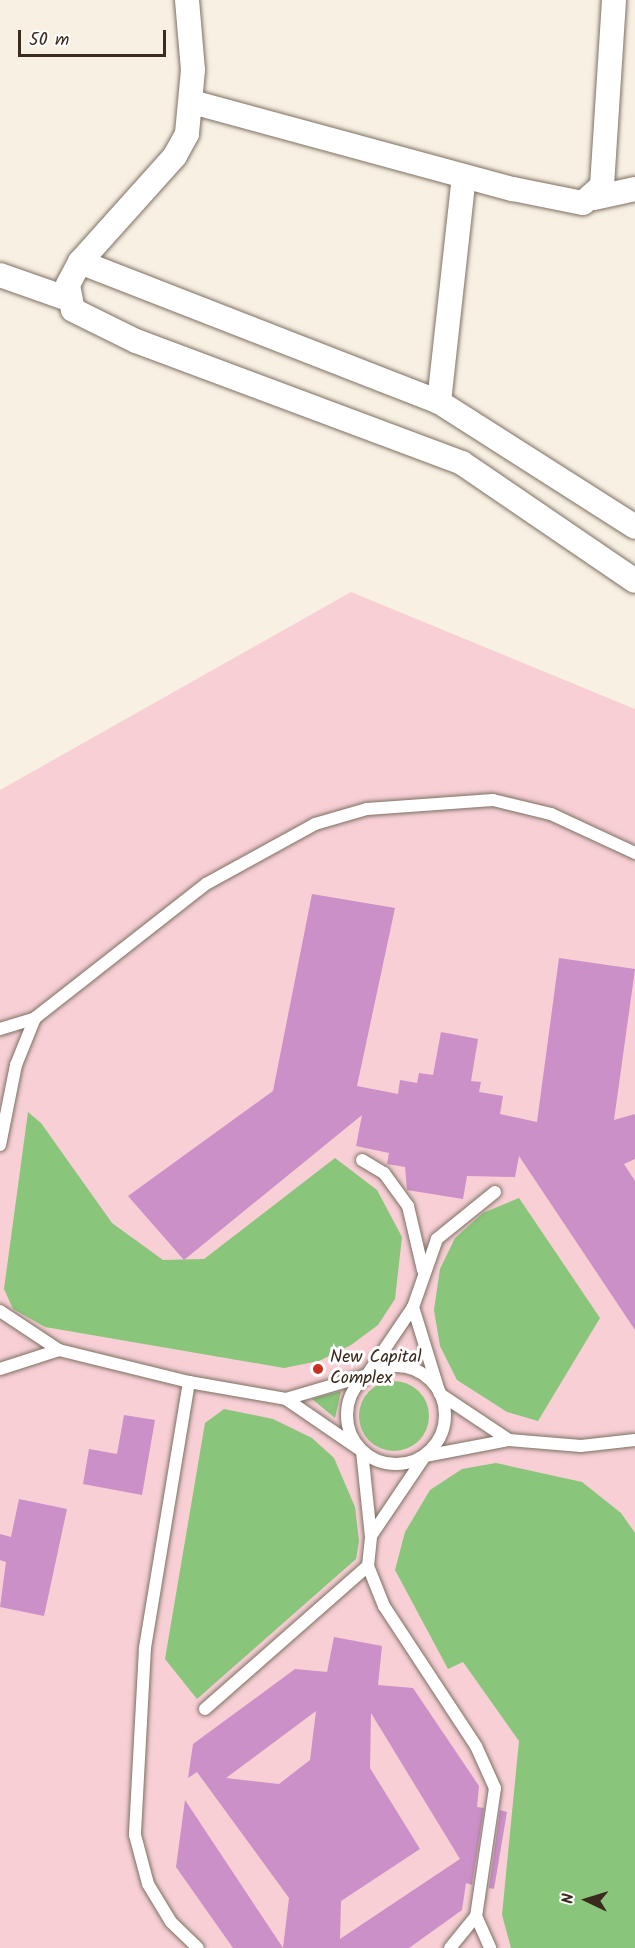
<!DOCTYPE html>
<style>
body{margin:0}
#map{position:relative;width:635px;height:1948px;overflow:hidden;background:#f8f1e3;font-family:Kalam,sans-serif}
div>[style]{position:absolute}
.built>*{inset:0;background:#f7cfd5}
.green>*{inset:0;background:#89c57a}
.round{border-radius:50%}
.building>*{inset:0;background:#ca90c7}
.roads{filter:drop-shadow(0 0 2px #7d7063) drop-shadow(0 0 2px #7d7063)}
.service>*{height:12px;margin:-6px;padding:0 6px;transform-origin:6px;border-radius:6px;background:#fff}
.service>.ring{margin:-6px;padding:0;box-sizing:content-box;background:none;border:12px solid #fff;border-radius:50%}
.minor>*{height:24px;margin:-12px;padding:0 12px;transform-origin:12px;border-radius:12px;background:#fff}
.dots>*{width:16px;height:16px;translate:-50% -50%;box-sizing:border-box;border:3px solid #fff;border-radius:50%}
span{translate:-50% -50%;white-space:nowrap;text-align:center;line-height:1.15;-webkit-text-stroke:6px #fff;paint-order:stroke}
.poi-label{font-size:18px;color:#3b2a1e}
.left{translate:0 -50%;text-align:left}
.north{position:absolute;left:557px;top:1870px;width:60px;height:60px;-webkit-text-stroke:4px #fff;paint-order:stroke;rotate:274deg;font-size:16px;font-weight:700;line-height:24px;text-align:center;color:#3b2a1e}
.north::after{content:'';display:block;margin:auto;width:21px;height:27px;background:#3b2a1e;clip-path:polygon(50% 0,100% 100%,50% 72%,0 100%)}
.scale{position:absolute;left:18px;top:30px;width:148px;height:27px;box-sizing:border-box;border:3px solid #3b2a1e;border-top:0;padding-left:8px;font-size:18px;line-height:21px;white-space:nowrap;color:#3b2a1e;-webkit-text-stroke:4px #fff;paint-order:stroke}
</style>
<div id="map">
<div class="built">
<div style="clip-path:polygon(351px 592px,635px 709px,635px 1948px,0 1948px,0 790px)"></div>
</div>
<div class="green">
<div style="clip-path:polygon(28px 1112px,41px 1123px,112px 1223px,163px 1260px,204px 1259px,335px 1158px,377px 1190px,402px 1237px,395px 1299px,378px 1325px,351px 1345px,319px 1361px,284px 1368px,45px 1327px,13px 1309px,4px 1289px)"></div>
<div style="clip-path:polygon(519px 1198px,600px 1318px,538px 1421px,507px 1412px,457px 1380px,440px 1346px,434px 1310px,440px 1269px,455px 1238px,483px 1213px)"></div>
<div class="round" style="left:359px;top:1381px;width:70px;height:70px"></div>
<div style="clip-path:polygon(341px 1391px,335px 1418px,312px 1399px)"></div>
<div style="clip-path:polygon(224px 1409px,273px 1419px,312px 1438px,334px 1458px,355px 1507px,359px 1541px,356px 1559px,197px 1699px,165px 1659px,205px 1423px)"></div>
<div style="clip-path:polygon(496px 1463px,582px 1482px,621px 1513px,635px 1533px,635px 1948px,511px 1948px,502px 1915px,519px 1741px,463px 1662px,448px 1669px,395px 1570px,405px 1532px,430px 1490px,462px 1469px)"></div>
</div>
<div class="building">
<div style="clip-path:polygon(312px 894px,395px 908px,357px 1086px,398px 1094px,400px 1080px,417px 1083px,419px 1073px,433px 1075px,441px 1032px,478px 1039px,471px 1081px,481px 1082px,479px 1092px,503px 1096px,500px 1114px,537px 1122px,559px 958px,635px 969px,614px 1120px,635px 1114px,635px 1159px,624px 1164px,635px 1181px,635px 1330px,519px 1156px,515px 1177px,467px 1176px,463px 1199px,407px 1190px,405px 1167px,387px 1164px,389px 1153px,356px 1146px,362px 1115px,184px 1260px,128px 1196px,273px 1091px)"></div>
<div style="clip-path:polygon(124px 1415px,155px 1420px,142px 1495px,83px 1484px,89px 1449px,117px 1454px)"></div>
<div style="clip-path:polygon(19px 1499px,67px 1509px,44px 1616px,0 1607px,6px 1562px,0 1560px,0 1534px,11px 1537px)"></div>
<div style="clip-path:polygon(evenodd,334px 1637px,382px 1646px,378px 1685px,413px 1688px,479px 1786px,477px 1807px,484px 1808px,472px 1885px,466px 1883px,462px 1910px,409px 1948px,233px 1948px,176px 1867px,185px 1800px,283px 1948px,289px 1898px,197px 1772px,188px 1778px,193px 1744px,295px 1669px,327px 1672px,334px 1637px,316px 1711px,310px 1760px,279px 1784px,226px 1778px,316px 1711px,334px 1637px,371px 1713px,460px 1859px,340px 1939px,341px 1901px,420px 1849px,370px 1768px,371px 1713px)"></div>
<div style="clip-path:polygon(500px 1810px,507px 1812px,494px 1889px,489px 1888px)"></div>
</div>
<div class="roads">
<div class="service">
<div style="left:0;top:1029px;width:37px;rotate:-17deg"></div>
<div style="left:35px;top:1018px;width:217px;rotate:-38.1deg"></div>
<div style="left:206px;top:884px;width:124px;rotate:-28.8deg"></div>
<div style="left:315px;top:824px;width:54px;rotate:-16.1deg"></div>
<div style="left:367px;top:809px;width:126px;rotate:-4.1deg"></div>
<div style="left:493px;top:800px;width:60px;rotate:13.6deg"></div>
<div style="left:551px;top:814px;width:93px;rotate:24.9deg"></div>
<div style="left:0;top:1145px;width:82px;rotate:-78.7deg"></div>
<div style="left:16px;top:1065px;width:51px;rotate:-68deg"></div>
<div style="left:362px;top:1160px;width:26px;rotate:31deg"></div>
<div style="left:384px;top:1173px;width:41px;rotate:54deg"></div>
<div style="left:408px;top:1206px;width:66px;rotate:76.8deg"></div>
<div style="left:495px;top:1192px;width:75px;rotate:141deg"></div>
<div style="left:437px;top:1239px;width:72px;rotate:109.4deg"></div>
<div style="left:413px;top:1307px;width:91px;rotate:72.8deg"></div>
<div style="left:440px;top:1394px;width:83px;rotate:33.7deg"></div>
<div style="left:0;top:1311px;width:71px;rotate:33.5deg"></div>
<div style="left:59px;top:1350px;width:134px;rotate:13.8deg"></div>
<div style="left:189px;top:1382px;width:98px;rotate:9.9deg"></div>
<div style="left:286px;top:1399px;width:84px;rotate:-16.5deg"></div>
<div style="left:367px;top:1375px;width:82px;rotate:-55.9deg"></div>
<div class="ring" style="left:347px;top:1366px;width:86px;height:86px"></div>
<div style="left:0;top:1369px;width:62px;rotate:-17.9deg"></div>
<div style="left:189px;top:1382px;width:270px;rotate:99.4deg"></div>
<div style="left:145px;top:1648px;width:187px;rotate:93.1deg"></div>
<div style="left:135px;top:1835px;width:51px;rotate:75.1deg"></div>
<div style="left:148px;top:1884px;width:44px;rotate:58.8deg"></div>
<div style="left:171px;top:1922px;width:37px;rotate:44deg"></div>
<div style="left:286px;top:1399px;width:92px;rotate:34.4deg"></div>
<div style="left:362px;top:1451px;width:85px;rotate:84deg"></div>
<div style="left:368px;top:1566px;width:43px;rotate:68.2deg"></div>
<div style="left:384px;top:1606px;width:168px;rotate:56.7deg"></div>
<div style="left:476px;top:1746px;width:46px;rotate:65.7deg"></div>
<div style="left:495px;top:1788px;width:129px;rotate:98.4deg"></div>
<div style="left:205px;top:1709px;width:217px;rotate:-41.3deg"></div>
<div style="left:368px;top:1566px;width:30px;rotate:-84deg"></div>
<div style="left:371px;top:1536px;width:97px;rotate:-56deg"></div>
<div style="left:425px;top:1456px;width:86px;rotate:-10.8deg"></div>
<div style="left:509px;top:1440px;width:72px;rotate:4.8deg"></div>
<div style="left:581px;top:1446px;width:54px;rotate:-6.3deg"></div>
<div style="left:450px;top:1948px;width:41px;rotate:-50.9deg"></div>
<div style="left:476px;top:1916px;width:35px;rotate:66deg"></div>
</div>
<div class="minor">
<div style="left:187px;top:0;width:70px;rotate:85.1deg"></div>
<div style="left:193px;top:70px;width:64px;rotate:95.4deg"></div>
<div style="left:187px;top:134px;width:25px;rotate:119deg"></div>
<div style="left:175px;top:156px;width:142px;rotate:131.9deg"></div>
<div style="left:80px;top:262px;width:26px;rotate:118deg"></div>
<div style="left:68px;top:285px;width:25px;rotate:79deg"></div>
<div style="left:73px;top:310px;width:70px;rotate:26.2deg"></div>
<div style="left:136px;top:341px;width:348px;rotate:20.5deg"></div>
<div style="left:462px;top:463px;width:209px;rotate:34.3deg"></div>
<div style="left:192px;top:102px;width:333px;rotate:15.2deg"></div>
<div style="left:513px;top:189px;width:71px;rotate:11.3deg"></div>
<div style="left:583px;top:203px;width:25px;rotate:-42deg"></div>
<div style="left:602px;top:186px;width:186px;rotate:-86.3deg"></div>
<div style="left:594px;top:198px;width:42px;rotate:-12.4deg"></div>
<div style="left:80px;top:262px;width:385px;rotate:21.3deg"></div>
<div style="left:439px;top:402px;width:232px;rotate:32.5deg"></div>
<div style="left:0;top:275px;width:72px;rotate:19.4deg"></div>
<div style="left:439px;top:402px;width:227px;rotate:-83.7deg"></div>
</div>
</div>
<div class="dots">
<div style="left:318px;top:1369px;background:#c8321e"></div>
</div>
<div class="poi-label">
<span class="left" style="left:330px;top:1369px">New Capital<br>Complex</span>
</div>
<div class="north">N</div>
<div class="scale">50 m</div>
</div>
